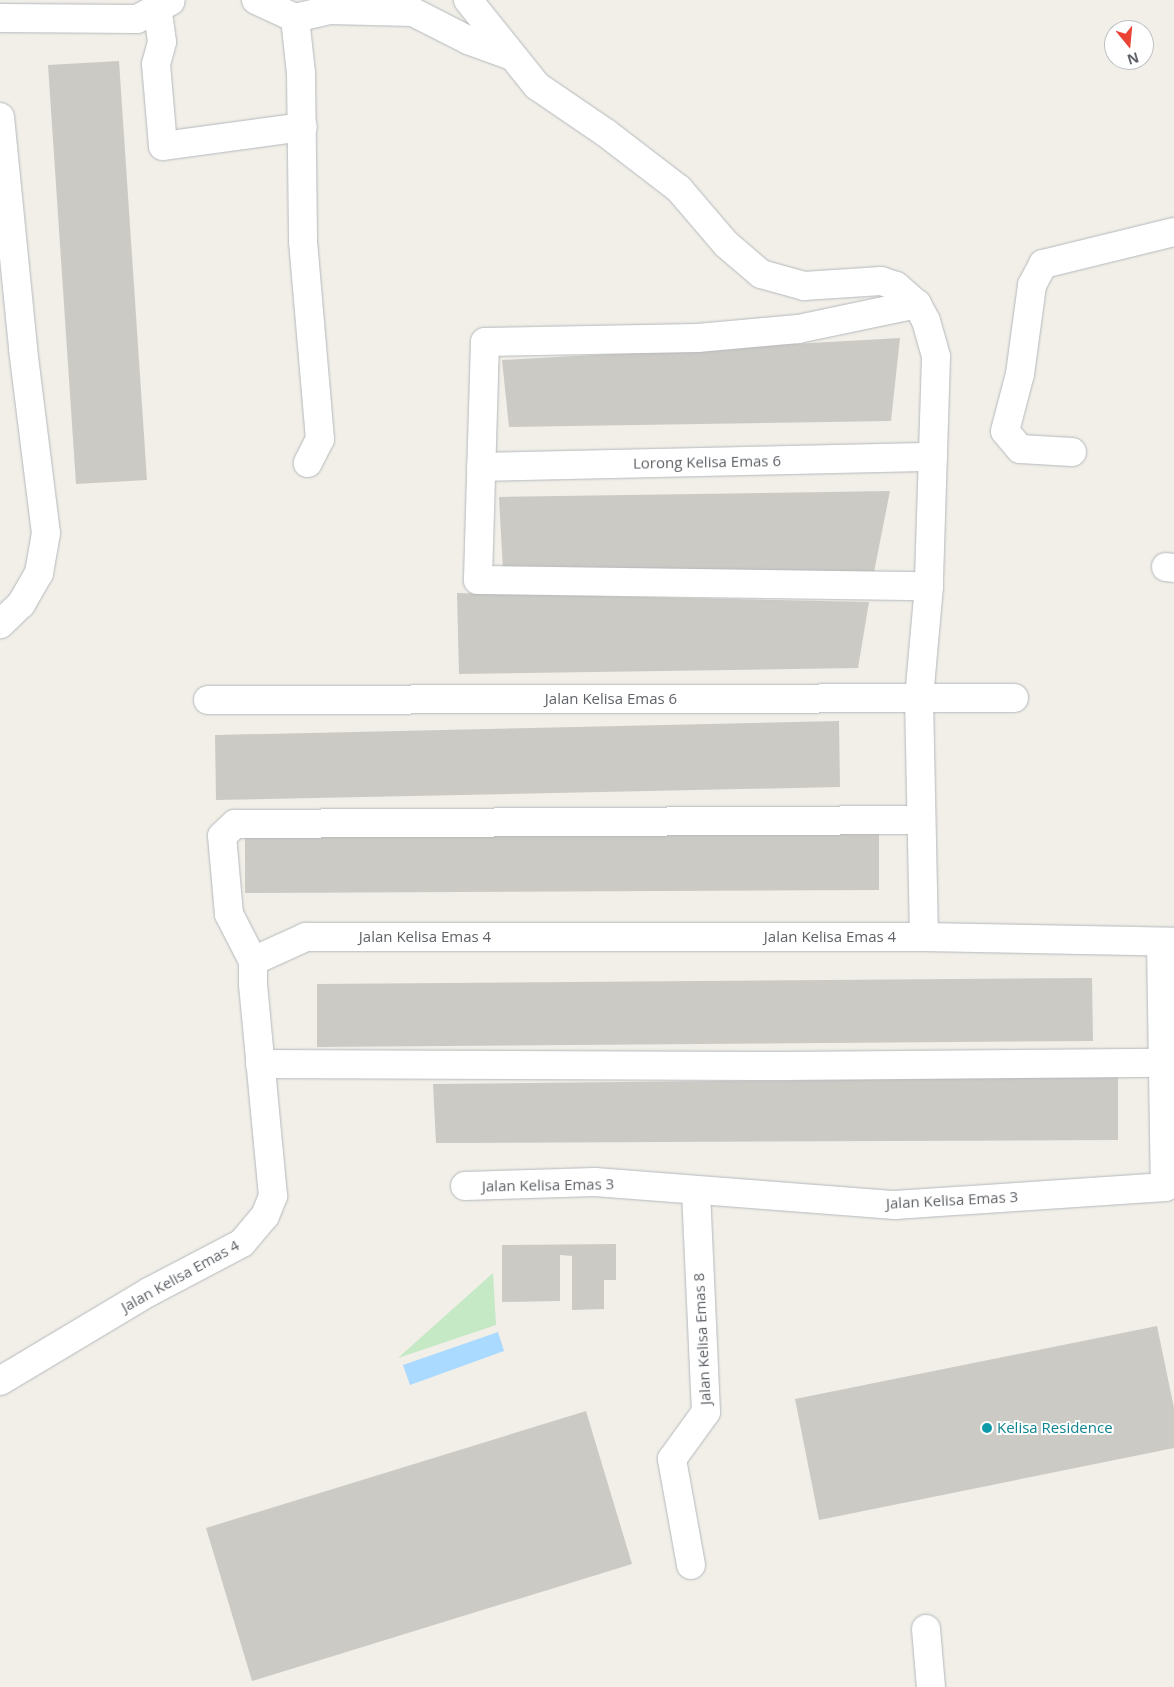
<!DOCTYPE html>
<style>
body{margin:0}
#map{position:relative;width:1174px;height:1687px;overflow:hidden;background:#f1efe8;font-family:"Open Sans",sans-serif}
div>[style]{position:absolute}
.green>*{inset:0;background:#c5e8c5}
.water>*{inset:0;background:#aadaff}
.building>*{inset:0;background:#cccac5}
.roads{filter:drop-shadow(0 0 1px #b5b8bc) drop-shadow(0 0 1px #b5b8bc)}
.minor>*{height:28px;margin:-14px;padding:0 14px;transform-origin:14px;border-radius:14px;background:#fff}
.dots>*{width:14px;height:14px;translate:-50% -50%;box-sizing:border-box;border:2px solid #fff;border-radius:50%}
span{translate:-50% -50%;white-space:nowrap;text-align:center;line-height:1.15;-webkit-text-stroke:4px #fff;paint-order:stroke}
.street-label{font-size:15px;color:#5f6368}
.culture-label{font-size:15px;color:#0d838f}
.left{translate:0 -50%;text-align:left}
.north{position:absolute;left:1104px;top:20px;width:50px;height:50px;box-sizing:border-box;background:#fff;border:1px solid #bfc1c3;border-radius:50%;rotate:163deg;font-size:14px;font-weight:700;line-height:20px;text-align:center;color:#5f6368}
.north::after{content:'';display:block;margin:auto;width:18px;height:22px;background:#ea4335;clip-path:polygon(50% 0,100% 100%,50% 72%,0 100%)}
</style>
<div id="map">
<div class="green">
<div style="clip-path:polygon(493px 1272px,496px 1325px,398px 1358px,493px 1273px)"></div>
</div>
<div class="water">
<div style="clip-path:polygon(498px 1332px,504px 1351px,410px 1385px,403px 1365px)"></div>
</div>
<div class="building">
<div style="clip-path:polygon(119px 61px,147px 480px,76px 484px,48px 65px)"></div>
<div style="clip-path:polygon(900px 338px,891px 421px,509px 427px,502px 360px)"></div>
<div style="clip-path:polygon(890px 491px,874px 572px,503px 571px,499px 497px)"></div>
<div style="clip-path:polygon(457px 593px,869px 602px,858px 668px,459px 674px)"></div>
<div style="clip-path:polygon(839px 721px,840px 787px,216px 800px,215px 735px)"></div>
<div style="clip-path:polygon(879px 827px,879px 890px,245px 893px,245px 830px)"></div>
<div style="clip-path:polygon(1092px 978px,1093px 1041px,317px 1047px,317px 984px)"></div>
<div style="clip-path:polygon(1118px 1077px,1118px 1140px,436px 1143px,433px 1084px)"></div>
<div style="clip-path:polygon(616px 1244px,616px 1280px,604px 1280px,604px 1309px,572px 1310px,572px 1256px,560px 1255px,560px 1301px,502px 1302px,502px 1245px)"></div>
<div style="clip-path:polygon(1157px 1326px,1174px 1408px,1174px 1448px,819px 1520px,795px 1399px)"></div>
<div style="clip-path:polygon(586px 1411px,632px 1564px,252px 1681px,206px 1528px)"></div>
</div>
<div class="roads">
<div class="minor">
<div style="left:256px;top:0;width:43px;rotate:24.8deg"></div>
<div style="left:295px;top:18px;width:55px;rotate:83.8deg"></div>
<div style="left:301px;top:73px;width:168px;rotate:89.3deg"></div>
<div style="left:303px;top:241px;width:199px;rotate:85.1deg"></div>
<div style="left:320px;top:439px;width:27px;rotate:117deg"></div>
<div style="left:468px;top:0;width:110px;rotate:51.3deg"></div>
<div style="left:537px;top:86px;width:83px;rotate:34.3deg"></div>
<div style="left:606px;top:133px;width:92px;rotate:37.5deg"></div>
<div style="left:679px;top:189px;width:72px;rotate:49.5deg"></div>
<div style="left:726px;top:244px;width:46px;rotate:40.6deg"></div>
<div style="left:761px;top:274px;width:45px;rotate:15.6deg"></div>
<div style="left:804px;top:286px;width:77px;rotate:-3.7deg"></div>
<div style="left:881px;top:281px;width:16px;rotate:18deg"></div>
<div style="left:896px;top:286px;width:28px;rotate:41deg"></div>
<div style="left:917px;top:304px;width:19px;rotate:62deg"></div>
<div style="left:926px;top:321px;width:37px;rotate:74deg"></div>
<div style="left:936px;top:357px;width:229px;rotate:91.8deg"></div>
<div style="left:929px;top:586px;width:112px;rotate:95.1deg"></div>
<div style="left:919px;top:698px;width:239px;rotate:88.8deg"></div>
<div style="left:157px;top:6px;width:36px;rotate:82deg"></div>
<div style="left:162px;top:42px;width:23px;rotate:105deg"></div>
<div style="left:156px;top:64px;width:82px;rotate:85.1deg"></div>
<div style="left:163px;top:146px;width:141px;rotate:-7.7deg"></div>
<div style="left:0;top:18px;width:137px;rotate:0.4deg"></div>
<div style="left:137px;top:19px;width:38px;rotate:-28deg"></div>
<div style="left:295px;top:18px;width:35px;rotate:-13deg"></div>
<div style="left:329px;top:10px;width:84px;rotate:1.4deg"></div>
<div style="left:413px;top:12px;width:62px;rotate:27deg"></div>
<div style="left:468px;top:40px;width:44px;rotate:20.1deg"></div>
<div style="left:0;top:117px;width:233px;rotate:84.3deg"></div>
<div style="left:23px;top:349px;width:185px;rotate:82.9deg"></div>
<div style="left:46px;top:533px;width:41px;rotate:99.9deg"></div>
<div style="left:39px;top:573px;width:36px;rotate:120deg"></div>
<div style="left:21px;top:604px;width:29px;rotate:136deg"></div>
<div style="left:917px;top:304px;width:122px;rotate:168.1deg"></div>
<div style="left:798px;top:329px;width:101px;rotate:174.9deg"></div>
<div style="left:697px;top:338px;width:212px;rotate:178.9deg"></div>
<div style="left:485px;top:342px;width:238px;rotate:91.7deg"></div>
<div style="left:478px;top:580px;width:451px;rotate:0.8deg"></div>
<div style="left:1072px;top:452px;width:52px;rotate:-176.7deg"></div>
<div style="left:1020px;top:449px;width:23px;rotate:-130deg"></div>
<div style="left:1005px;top:431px;width:59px;rotate:-75.3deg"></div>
<div style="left:1020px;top:374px;width:90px;rotate:-82.3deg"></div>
<div style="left:1032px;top:285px;width:24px;rotate:-62deg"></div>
<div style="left:1043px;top:264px;width:135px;rotate:-13.7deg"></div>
<div style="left:481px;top:467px;width:452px;rotate:-1.3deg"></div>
<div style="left:1166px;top:567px;width:8px;rotate:7deg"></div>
<div style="left:208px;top:700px;width:806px;rotate:-0.14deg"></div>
<div style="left:1161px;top:942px;width:245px;rotate:89.1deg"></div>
<div style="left:253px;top:961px;width:58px;rotate:-24.4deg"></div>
<div style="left:306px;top:937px;width:618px"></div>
<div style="left:924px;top:937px;width:250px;rotate:1.1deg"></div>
<div style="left:260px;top:1064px;width:523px;rotate:0.22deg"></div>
<div style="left:783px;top:1066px;width:380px;rotate:-0.5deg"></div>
<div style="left:465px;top:1186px;width:130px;rotate:-1.8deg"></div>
<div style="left:595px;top:1182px;width:301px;rotate:4.4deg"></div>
<div style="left:895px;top:1205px;width:271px;rotate:-3.8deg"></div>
<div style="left:0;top:1381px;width:174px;rotate:-30.9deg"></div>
<div style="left:149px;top:1292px;width:105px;rotate:-27.8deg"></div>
<div style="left:242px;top:1243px;width:35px;rotate:-50deg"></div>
<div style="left:265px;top:1216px;width:22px;rotate:-68deg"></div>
<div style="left:273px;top:1196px;width:213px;rotate:-95.4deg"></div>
<div style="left:253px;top:984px;width:23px;rotate:-90deg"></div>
<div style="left:253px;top:961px;width:53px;rotate:-117.1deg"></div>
<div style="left:229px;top:914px;width:78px;rotate:-95.1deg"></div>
<div style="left:222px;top:836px;width:18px;rotate:-43deg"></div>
<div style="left:235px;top:824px;width:686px;rotate:-0.33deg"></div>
<div style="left:691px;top:1565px;width:108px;rotate:-100.2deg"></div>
<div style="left:672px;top:1459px;width:58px;rotate:-54.1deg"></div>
<div style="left:706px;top:1412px;width:222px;rotate:-92.6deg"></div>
<div style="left:926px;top:1629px;width:58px;rotate:85.1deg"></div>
</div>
</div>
<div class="dots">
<div style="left:987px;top:1428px;background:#0f9aa8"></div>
</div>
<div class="street-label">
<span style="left:707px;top:462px;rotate:-1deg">Lorong Kelisa Emas 6</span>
<span style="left:611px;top:699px">Jalan Kelisa Emas 6</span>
<span style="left:425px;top:937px">Jalan Kelisa Emas 4</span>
<span style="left:830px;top:937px">Jalan Kelisa Emas 4</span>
<span style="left:548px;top:1185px;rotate:-1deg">Jalan Kelisa Emas 3</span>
<span style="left:952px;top:1200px;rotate:-3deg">Jalan Kelisa Emas 3</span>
<span style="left:180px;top:1276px;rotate:-29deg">Jalan Kelisa Emas 4</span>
<span style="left:702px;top:1339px;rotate:-93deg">Jalan Kelisa Emas 8</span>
</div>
<div class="culture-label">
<span class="left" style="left:997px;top:1428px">Kelisa Residence</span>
</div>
<div class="north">N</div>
</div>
